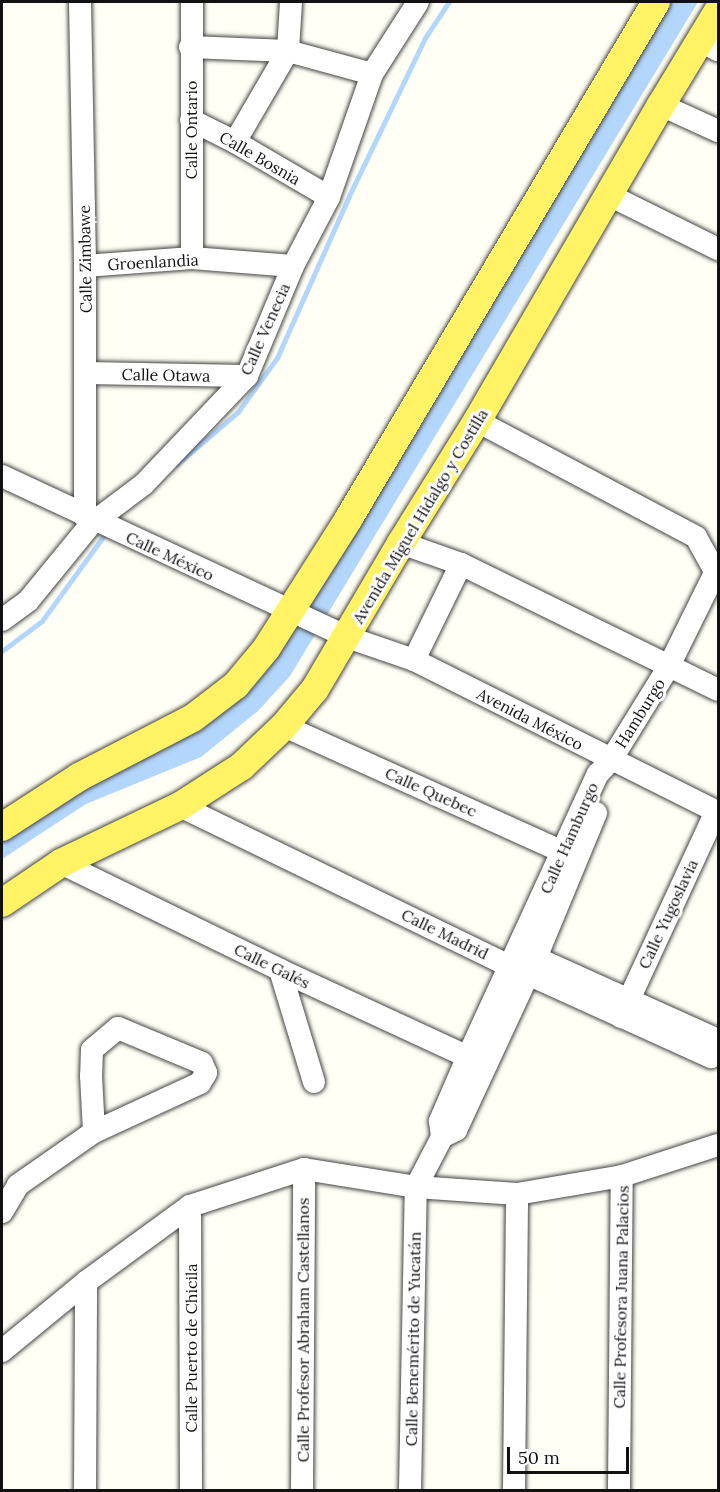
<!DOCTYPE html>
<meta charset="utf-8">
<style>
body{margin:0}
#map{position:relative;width:720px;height:1492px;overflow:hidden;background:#fffff5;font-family:Lora,serif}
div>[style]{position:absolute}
.water>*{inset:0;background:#b3d6fc}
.stream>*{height:4.5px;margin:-2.25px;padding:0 2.25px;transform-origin:2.25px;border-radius:2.25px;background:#b3d6fc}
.roads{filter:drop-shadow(0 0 2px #444) drop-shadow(0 0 2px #444)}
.minor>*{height:22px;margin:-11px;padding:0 11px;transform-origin:11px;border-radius:11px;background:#fff}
.major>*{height:28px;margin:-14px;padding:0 14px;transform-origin:14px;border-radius:14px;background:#fff265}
span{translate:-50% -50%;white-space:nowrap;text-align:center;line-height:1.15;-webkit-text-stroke:6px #fff;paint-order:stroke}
.street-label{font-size:16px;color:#111}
.frame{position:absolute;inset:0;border:3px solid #111;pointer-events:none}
.scale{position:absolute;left:507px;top:1447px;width:122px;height:27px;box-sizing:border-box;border:3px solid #111;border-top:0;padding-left:8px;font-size:18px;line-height:21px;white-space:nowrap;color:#111;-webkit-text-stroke:4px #fff;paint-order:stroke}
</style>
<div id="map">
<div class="water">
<div style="clip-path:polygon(669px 2px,698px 2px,290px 676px,258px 711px,201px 757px,86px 804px,2px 859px,2px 832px,214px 710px)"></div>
</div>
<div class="stream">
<div style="left:176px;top:465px;width:82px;rotate:-40.5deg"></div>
<div style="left:238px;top:412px;width:67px;rotate:-54.2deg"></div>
<div style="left:277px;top:358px;width:177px;rotate:-66deg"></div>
<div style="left:349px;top:196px;width:175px;rotate:-64.3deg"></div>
<div style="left:425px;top:38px;width:43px;rotate:-56.3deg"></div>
<div style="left:2px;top:651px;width:50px;rotate:-36.9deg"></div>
<div style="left:42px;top:621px;width:109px;rotate:-54deg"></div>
</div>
<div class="roads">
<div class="minor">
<div style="left:80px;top:2px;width:264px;rotate:88.9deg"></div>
<div style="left:85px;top:266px;width:251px;rotate:90deg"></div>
<div style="left:700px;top:41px;width:20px;rotate:27deg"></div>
<div style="left:190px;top:47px;width:98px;rotate:2.3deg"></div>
<div style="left:288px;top:51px;width:87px;rotate:15.3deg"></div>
<div style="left:661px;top:105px;width:63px;rotate:24.5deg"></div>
<div style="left:191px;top:120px;width:49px;rotate:26.6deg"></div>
<div style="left:235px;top:142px;width:109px;rotate:30.3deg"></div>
<div style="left:235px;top:142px;width:105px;rotate:-59.8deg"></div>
<div style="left:288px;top:51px;width:49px;rotate:-86.5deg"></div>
<div style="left:609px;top:195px;width:122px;rotate:26.4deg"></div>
<div style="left:192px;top:258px;width:256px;rotate:-90deg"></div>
<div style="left:85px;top:266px;width:107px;rotate:-4.3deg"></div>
<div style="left:192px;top:258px;width:101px;rotate:4.5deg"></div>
<div style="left:85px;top:373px;width:162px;rotate:1.1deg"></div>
<div style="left:477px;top:421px;width:248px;rotate:27.9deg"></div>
<div style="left:696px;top:537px;width:41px;rotate:60.9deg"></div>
<div style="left:2px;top:476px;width:381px;rotate:25deg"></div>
<div style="left:347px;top:637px;width:71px;rotate:18.9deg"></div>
<div style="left:414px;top:660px;width:340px;rotate:26.6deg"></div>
<div style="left:401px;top:543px;width:64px;rotate:19.3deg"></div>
<div style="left:461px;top:564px;width:286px;rotate:26.1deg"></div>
<div style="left:2px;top:620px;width:32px;rotate:-36deg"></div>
<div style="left:28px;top:601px;width:99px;rotate:-50.7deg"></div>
<div style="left:91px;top:524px;width:66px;rotate:-37deg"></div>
<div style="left:144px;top:484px;width:149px;rotate:-46.4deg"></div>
<div style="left:247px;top:376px;width:119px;rotate:-67.3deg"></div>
<div style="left:293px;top:266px;width:78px;rotate:-62.4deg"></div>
<div style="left:329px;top:197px;width:130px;rotate:-70.7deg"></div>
<div style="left:372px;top:74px;width:85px;rotate:-57.4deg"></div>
<div style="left:414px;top:660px;width:107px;rotate:-63.9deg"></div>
<div style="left:284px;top:726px;width:320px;rotate:24.3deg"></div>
<div style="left:180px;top:806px;width:367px;rotate:25.9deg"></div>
<div style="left:510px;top:966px;width:221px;rotate:24.4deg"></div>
<div style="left:711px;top:1057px;width:17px;rotate:-66deg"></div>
<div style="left:61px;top:863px;width:244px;rotate:26deg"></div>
<div style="left:280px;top:970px;width:227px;rotate:24.8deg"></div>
<div style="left:522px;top:955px;width:12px;rotate:9deg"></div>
<div style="left:534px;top:957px;width:202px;rotate:24.3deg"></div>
<div style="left:280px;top:970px;width:117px;rotate:73.1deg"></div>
<div style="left:621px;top:1017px;width:227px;rotate:-65.2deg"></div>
<div style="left:442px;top:1137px;width:16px;rotate:-27deg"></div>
<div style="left:456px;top:1130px;width:190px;rotate:-65.1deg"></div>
<div style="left:536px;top:958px;width:157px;rotate:-67.5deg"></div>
<div style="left:190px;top:1206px;width:284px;rotate:89.8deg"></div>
<div style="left:2px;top:1212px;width:31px;rotate:-59deg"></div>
<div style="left:18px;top:1185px;width:93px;rotate:-34.9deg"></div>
<div style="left:94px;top:1132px;width:117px;rotate:-24.8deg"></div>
<div style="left:200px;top:1083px;width:12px;rotate:-59deg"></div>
<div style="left:206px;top:1073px;width:11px;rotate:-112deg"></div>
<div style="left:202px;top:1063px;width:91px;rotate:-157.4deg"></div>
<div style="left:118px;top:1028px;width:34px;rotate:140deg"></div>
<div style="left:92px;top:1050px;width:26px;rotate:92deg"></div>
<div style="left:91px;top:1076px;width:56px;rotate:86.9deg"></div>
<div style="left:2px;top:1351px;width:109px;rotate:-39.4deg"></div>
<div style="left:86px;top:1282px;width:129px;rotate:-36.2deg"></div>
<div style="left:190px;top:1206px;width:120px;rotate:-18deg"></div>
<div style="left:304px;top:1169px;width:113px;rotate:9.1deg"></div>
<div style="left:416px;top:1187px;width:101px;rotate:4deg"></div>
<div style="left:517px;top:1194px;width:107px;rotate:-9.7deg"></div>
<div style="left:622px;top:1176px;width:101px;rotate:-17.9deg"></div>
<div style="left:85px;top:1490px;width:208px;rotate:-89.7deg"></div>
<div style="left:302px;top:1490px;width:321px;rotate:-89.6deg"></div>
<div style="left:410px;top:1490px;width:303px;rotate:-88.9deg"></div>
<div style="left:416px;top:1187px;width:56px;rotate:-62.5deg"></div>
<div style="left:442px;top:1137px;width:16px;rotate:-97deg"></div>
<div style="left:440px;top:1121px;width:71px;rotate:-66.7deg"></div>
<div style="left:468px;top:1056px;width:311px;rotate:-65.3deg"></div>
<div style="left:598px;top:774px;width:19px;rotate:-47deg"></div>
<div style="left:611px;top:760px;width:110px;rotate:-58.3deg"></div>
<div style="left:669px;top:666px;width:110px;rotate:-63.7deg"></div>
<div style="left:514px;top:1490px;width:296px;rotate:-89.4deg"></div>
<div style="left:619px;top:1490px;width:314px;rotate:-89.5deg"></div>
</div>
<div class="major">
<div style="left:2px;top:827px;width:92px;rotate:-33deg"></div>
<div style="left:79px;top:777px;width:128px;rotate:-27.4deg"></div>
<div style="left:193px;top:718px;width:54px;rotate:-37.5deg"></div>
<div style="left:236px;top:685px;width:47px;rotate:-50.2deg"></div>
<div style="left:266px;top:649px;width:155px;rotate:-57.6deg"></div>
<div style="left:349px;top:518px;width:600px;rotate:-59.25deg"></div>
<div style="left:2px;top:903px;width:71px;rotate:-34.1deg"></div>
<div style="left:61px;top:863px;width:132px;rotate:-25.6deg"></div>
<div style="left:180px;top:806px;width:74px;rotate:-32.8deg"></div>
<div style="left:242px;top:766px;width:58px;rotate:-43.6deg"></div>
<div style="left:284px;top:726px;width:48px;rotate:-50deg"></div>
<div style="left:315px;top:689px;width:169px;rotate:-59.5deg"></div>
<div style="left:401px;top:543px;width:144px;rotate:-58.1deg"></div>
<div style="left:477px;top:421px;width:366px;rotate:-59.8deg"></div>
<div style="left:661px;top:105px;width:110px;rotate:-58.8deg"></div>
</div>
</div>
<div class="street-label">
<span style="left:191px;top:130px;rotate:-90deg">Calle Ontario</span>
<span style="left:260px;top:158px;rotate:30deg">Calle Bosnia</span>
<span style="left:85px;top:259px;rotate:-91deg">Calle Zimbawe</span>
<span style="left:153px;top:262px;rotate:-3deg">Groenlandia</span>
<span style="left:265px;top:329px;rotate:-66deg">Calle Venecia</span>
<span style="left:166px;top:375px;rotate:1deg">Calle Otawa</span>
<span style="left:420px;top:516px;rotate:-59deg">Avenida Miguel Hidalgo y Costilla</span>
<span style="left:170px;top:556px;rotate:25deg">Calle México</span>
<span style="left:640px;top:713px;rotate:-58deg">Hamburgo</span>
<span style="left:530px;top:719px;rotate:27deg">Avenida México</span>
<span style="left:431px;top:792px;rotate:24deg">Calle Quebec</span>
<span style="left:569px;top:838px;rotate:-66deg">Calle Hamburgo</span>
<span style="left:668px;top:914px;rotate:-65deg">Calle Yugoslavia</span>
<span style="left:445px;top:934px;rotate:26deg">Calle Madrid</span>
<span style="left:272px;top:966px;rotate:26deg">Calle Galés</span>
<span style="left:621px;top:1297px;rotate:-89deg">Calle Profesora Juana Palacios</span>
<span style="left:303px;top:1330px;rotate:-90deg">Calle Profesor Abraham Castellanos</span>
<span style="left:413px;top:1339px;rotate:-89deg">Calle Benemérito de Yucatán</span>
<span style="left:191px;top:1348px;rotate:-90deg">Calle Puerto de Chicila</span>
</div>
<div class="frame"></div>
<div class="scale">50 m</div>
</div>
